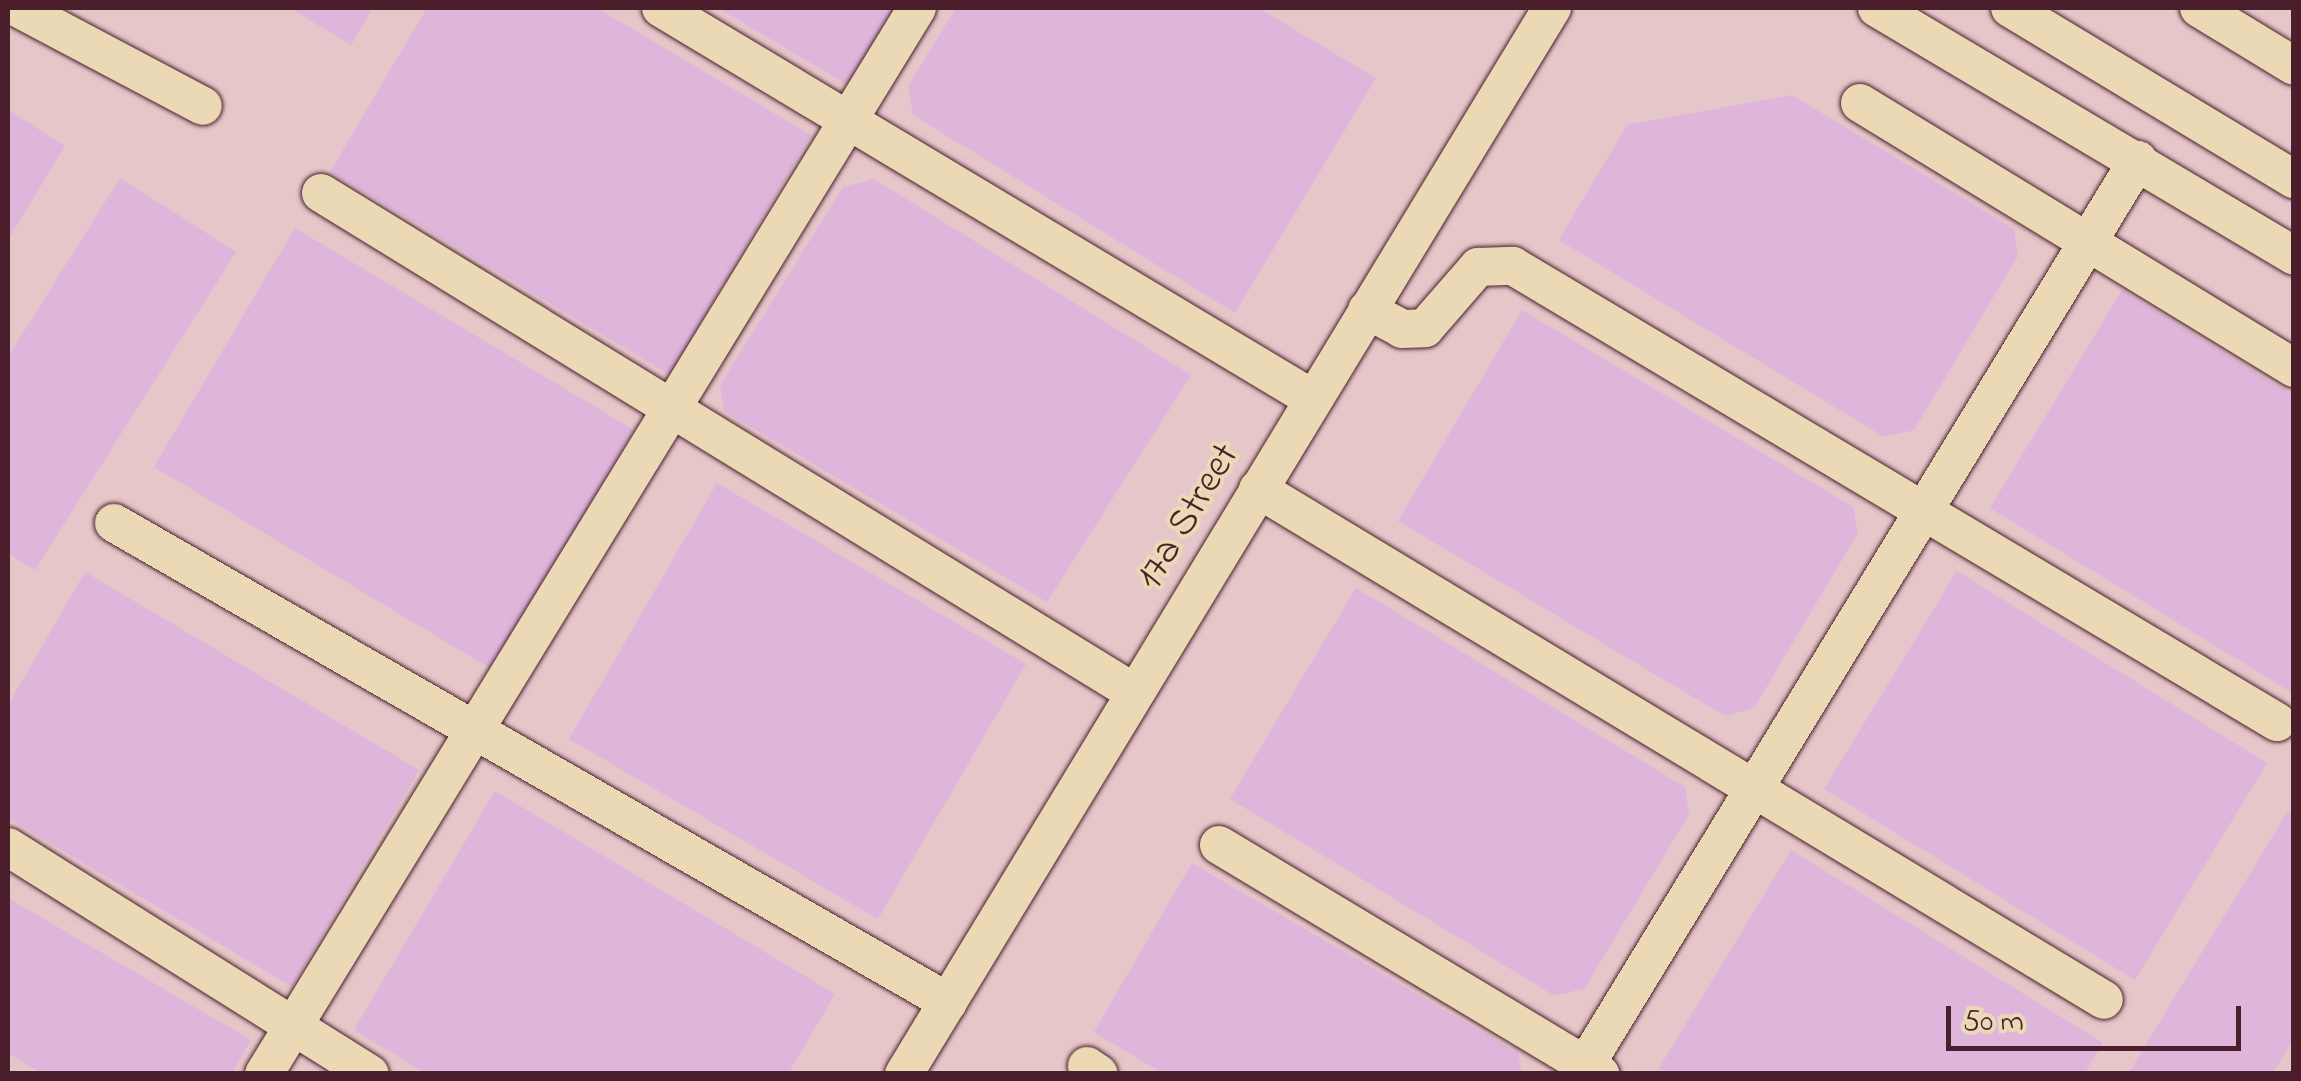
<!DOCTYPE html>
<style>
body{margin:0}
#map{position:relative;width:2301px;height:1081px;overflow:hidden;background:#e7cec1;font-family:"Indie Flower",sans-serif}
div>[style]{position:absolute}
.built>*{inset:0;background:#e5c6c9}
.building>*{inset:0;background:#dfb5db}
.roads{filter:drop-shadow(0 0 2px #4a1f2b) drop-shadow(0 0 2px #4a1f2b)}
.minor>*{height:38px;margin:-19px;padding:0 19px;transform-origin:19px;border-radius:19px;background:#ebd9b6}
span{translate:-50% -50%;white-space:nowrap;text-align:center;line-height:1.15;-webkit-text-stroke:8px #ebd9b6;paint-order:stroke}
.street-label{font-size:40px;color:#4a1f2b}
.frame{position:absolute;inset:0;border:10px solid #4a1f2b;pointer-events:none}
.scale{position:absolute;left:1946px;top:1006px;width:295px;height:45px;box-sizing:border-box;border:5px solid #4a1f2b;border-top:0;padding-left:12px;font-size:30px;line-height:35px;white-space:nowrap;color:#4a1f2b;-webkit-text-stroke:8px #ebd9b6;paint-order:stroke}
</style>
<div id="map">
<div class="built">
<div style="clip-path:polygon(8px 8px,2293px 8px,2293px 1073px,8px 1073px)"></div>
</div>
<div class="building">
<div style="clip-path:polygon(290px 8px,373px 8px,351px 45px)"></div>
<div style="clip-path:polygon(427px 8px,597px 8px,811px 135px,670px 375px,330px 172px)"></div>
<div style="clip-path:polygon(718px 8px,898px 8px,851px 87px)"></div>
<div style="clip-path:polygon(956px 8px,1258px 8px,1376px 78px,1235px 313px,913px 115px,908px 87px)"></div>
<div style="clip-path:polygon(1792px 95px,2014px 229px,2018px 256px,1914px 430px,1884px 437px,1559px 240px,1627px 125px)"></div>
<div style="clip-path:polygon(8px 110px,65px 146px,8px 240px)"></div>
<div style="clip-path:polygon(120px 178px,236px 252px,35px 570px,8px 553px,8px 357px)"></div>
<div style="clip-path:polygon(874px 179px,1191px 375px,1047px 602px,724px 411px,720px 385px,843px 187px)"></div>
<div style="clip-path:polygon(295px 228px,634px 430px,493px 670px,154px 467px)"></div>
<div style="clip-path:polygon(2122px 290px,2294px 396px,2294px 694px,1990px 508px)"></div>
<div style="clip-path:polygon(1522px 310px,1853px 507px,1858px 533px,1754px 708px,1725px 716px,1398px 521px)"></div>
<div style="clip-path:polygon(717px 483px,1026px 664px,878px 919px,569px 739px)"></div>
<div style="clip-path:polygon(1957px 571px,2267px 763px,2135px 980px,1824px 789px)"></div>
<div style="clip-path:polygon(85px 572px,419px 770px,292px 987px,8px 818px,8px 705px)"></div>
<div style="clip-path:polygon(1356px 588px,1685px 787px,1689px 814px,1585px 988px,1555px 996px,1230px 799px)"></div>
<div style="clip-path:polygon(495px 791px,835px 994px,788px 1074px,427px 1074px,354px 1030px)"></div>
<div style="clip-path:polygon(2288px 811px,2294px 815px,2294px 1038px,2272px 1074px,2128px 1074px)"></div>
<div style="clip-path:polygon(1791px 850px,2103px 1043px,2084px 1074px,1668px 1074px,1659px 1068px)"></div>
<div style="clip-path:polygon(1192px 863px,1518px 1053px,1522px 1074px,1164px 1074px,1094px 1032px)"></div>
<div style="clip-path:polygon(8px 898px,251px 1040px,232px 1074px,43px 1074px,8px 1053px)"></div>
</div>
<div class="roads">
<div class="minor">
<div style="left:18px;top:8px;width:209px;rotate:27.9deg"></div>
<div style="left:661px;top:8px;width:760px;rotate:30.95deg"></div>
<div style="left:1877px;top:8px;width:485px;rotate:30.7deg"></div>
<div style="left:2010px;top:8px;width:332px;rotate:31.1deg"></div>
<div style="left:2199px;top:8px;width:111px;rotate:31.4deg"></div>
<div style="left:1860px;top:103px;width:509px;rotate:31.41deg"></div>
<div style="left:321px;top:193px;width:955px;rotate:31.56deg"></div>
<div style="left:1367px;top:310px;width:40px;rotate:28deg"></div>
<div style="left:1402px;top:329px;width:23px;rotate:-2deg"></div>
<div style="left:1425px;top:328px;width:81px;rotate:-49deg"></div>
<div style="left:1478px;top:267px;width:35px;rotate:-2deg"></div>
<div style="left:1513px;top:266px;width:890px;rotate:30.83deg"></div>
<div style="left:1258px;top:489px;width:988px;rotate:31.13deg"></div>
<div style="left:114px;top:523px;width:962px;rotate:29.87deg"></div>
<div style="left:1219px;top:845px;width:445px;rotate:31deg"></div>
<div style="left:8px;top:847px;width:427px;rotate:32.1deg"></div>
<div style="left:1087px;top:1066px;width:14px;rotate:34deg"></div>
<div style="left:264px;top:1074px;width:1250px;rotate:-58.51deg"></div>
<div style="left:904px;top:1074px;width:1248px;rotate:-58.71deg"></div>
<div style="left:1580px;top:1074px;width:1071px;rotate:-58.6deg"></div>
</div>
</div>
<div class="street-label">
<span style="left:1189px;top:517px;rotate:-59deg">17a Street</span>
</div>
<div class="frame"></div>
<div class="scale">50 m</div>
</div>
